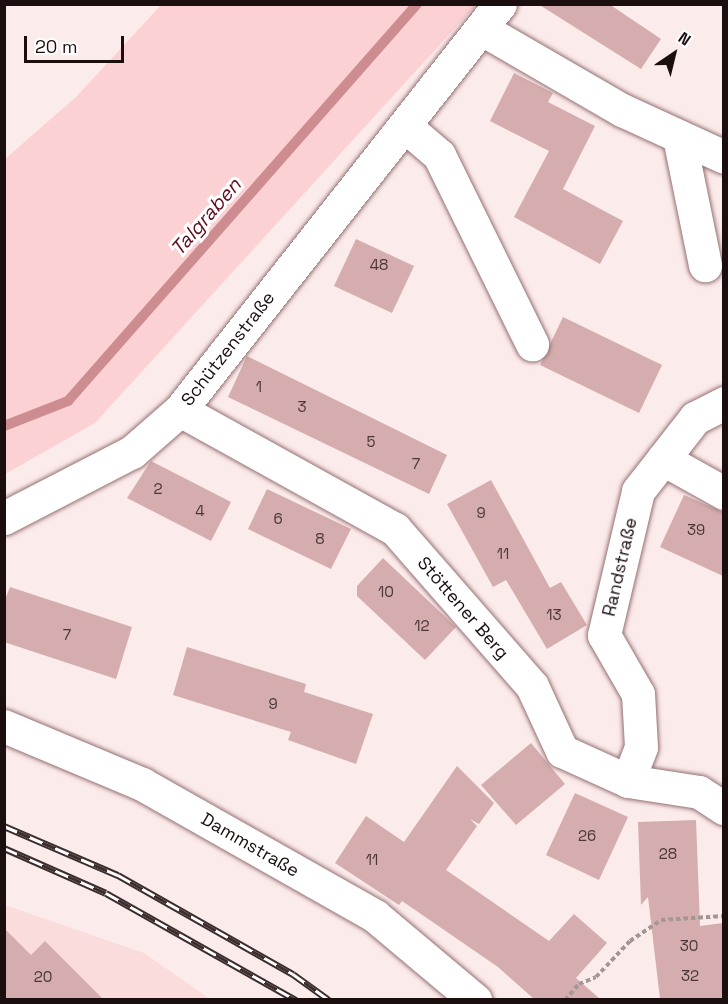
<!DOCTYPE html>
<meta charset="utf-8">
<style>
body{margin:0}
#map{position:relative;width:728px;height:1004px;overflow:hidden;background:#fcebeb;font-family:"Space Grotesk",sans-serif}
div>[style]{position:absolute}
.built>*{inset:0;background:#fbdcdd}
.green>*{inset:0;background:#fcd1d3}
.stream>*{height:10px;margin:-5px;padding:0 5px;transform-origin:5px;border-radius:5px;background:#cd8c90}
.building>*{inset:0;background:#d5adae}
.path>*{height:4px;margin-top:-2px;transform-origin:0;background:repeating-linear-gradient(90deg,#a59696 0 4.5px,transparent 0 7.5px)}
.roads{filter:drop-shadow(0 0 2px #957072) drop-shadow(0 0 2px #957072)}
.minor>*{height:33px;margin:-16.5px;padding:0 16.5px;transform-origin:16.5px;border-radius:16.5px;background:#fff}
.rail>*{height:7px;margin-top:-3.5px;transform-origin:0;background:repeating-linear-gradient(90deg,#fff 0 14px,#3b2d2e 0 28px);box-sizing:border-box;border-block:2px solid #3b2d2e}
span{translate:-50% -50%;white-space:nowrap;text-align:center;line-height:1.15;-webkit-text-stroke:6px #fff;paint-order:stroke}
.number-label{font-size:15px;color:#4a3637}
.number-label span{-webkit-text-stroke-width:0}
.street-label{font-size:18px;color:#1b0e0f}
.water-label{font-size:20px;color:#5c0e1e;font-style:italic}
.frame{position:absolute;inset:0;border:6px solid #1b0e0f;pointer-events:none}
.north{position:absolute;left:644px;top:24px;width:60px;height:60px;-webkit-text-stroke:4px #fff;paint-order:stroke;rotate:35deg;font-size:16px;font-weight:700;line-height:24px;text-align:center;color:#1b0e0f}
.north::after{content:'';display:block;margin:auto;width:21px;height:27px;background:#1b0e0f;clip-path:polygon(50% 0,100% 100%,50% 72%,0 100%)}
.scale{position:absolute;left:24px;top:36px;width:100px;height:27px;box-sizing:border-box;border:3px solid #1b0e0f;border-top:0;padding-left:8px;font-size:18px;line-height:21px;white-space:nowrap;color:#1b0e0f;-webkit-text-stroke:4px #fff;paint-order:stroke}
</style>
<div id="map">
<div class="built">
<div style="clip-path:polygon(5px 905px,144px 953px,210px 999px,5px 1000px)"></div>
</div>
<div class="green">
<div style="clip-path:polygon(161px 5px,476px 5px,95px 423px,5px 474px,5px 159px,76px 97px)"></div>
</div>
<div class="stream">
<div style="left:4px;top:426px;width:69px;rotate:-21.3deg"></div>
<div style="left:68px;top:401px;width:529px;rotate:-48.68deg"></div>
</div>
<div class="building">
<div style="clip-path:polygon(538px 4px,609px 4px,661px 39px,641px 69px)"></div>
<div style="clip-path:polygon(514px 73px,553px 93px,548px 102px,595px 126px,563px 189px,623px 221px,600px 264px,514px 217px,549px 151px,490px 121px)"></div>
<div style="clip-path:polygon(356px 239px,414px 266px,392px 313px,334px 286px)"></div>
<div style="clip-path:polygon(563px 317px,662px 365px,639px 413px,540px 365px)"></div>
<div style="clip-path:polygon(247px 356px,447px 455px,429px 494px,228px 397px)"></div>
<div style="clip-path:polygon(151px 461px,231px 502px,211px 541px,127px 498px)"></div>
<div style="clip-path:polygon(491px 480px,550px 588px,561px 582px,587px 625px,547px 649px,506px 580px,493px 587px,447px 504px)"></div>
<div style="clip-path:polygon(267px 489px,351px 529px,331px 569px,248px 529px)"></div>
<div style="clip-path:polygon(684px 495px,723px 512px,723px 576px,660px 547px)"></div>
<div style="clip-path:polygon(383px 558px,456px 627px,425px 660px,357px 596px,357px 586px)"></div>
<div style="clip-path:polygon(10px 587px,132px 627px,116px 679px,4px 642px,4px 602px)"></div>
<div style="clip-path:polygon(187px 647px,306px 684px,304px 692px,373px 714px,356px 764px,288px 740px,291px 732px,173px 695px)"></div>
<div style="clip-path:polygon(531px 743px,565px 784px,516px 825px,481px 785px)"></div>
<div style="clip-path:polygon(457px 766px,494px 803px,479px 824px,470px 819px,477px 826px,446px 870px,549px 941px,574px 914px,607px 943px,576px 978px,600px 999px,534px 999px,498px 967px,402px 901px,399px 905px,335px 863px,366px 816px,404px 842px)"></div>
<div style="clip-path:polygon(575px 793px,628px 817px,599px 880px,546px 855px)"></div>
<div style="clip-path:polygon(696px 820px,700px 926px,723px 923px,723px 999px,660px 999px,648px 897px,641px 905px,638px 822px)"></div>
<div style="clip-path:polygon(4px 928px,31px 955px,45px 941px,103px 999px,4px 999px)"></div>
</div>
<div class="path">
<div style="left:565px;top:1000px;width:21px;rotate:-49deg"></div>
<div style="left:579px;top:984px;width:18px;rotate:-22deg"></div>
<div style="left:596px;top:977px;width:50px;rotate:-46.6deg"></div>
<div style="left:630px;top:941px;width:37px;rotate:-34deg"></div>
<div style="left:661px;top:920px;width:63px;rotate:-3.6deg"></div>
</div>
<div class="roads">
<div class="minor">
<div style="left:482px;top:29px;width:162px;rotate:30.1deg"></div>
<div style="left:622px;top:110px;width:112px;rotate:24.7deg"></div>
<div style="left:405px;top:126px;width:45px;rotate:40.5deg"></div>
<div style="left:439px;top:155px;width:211px;rotate:63.8deg"></div>
<div style="left:679px;top:137px;width:131px;rotate:78.5deg"></div>
<div style="left:180px;top:410px;width:246px;rotate:29deg"></div>
<div style="left:395px;top:529px;width:208px;rotate:48.9deg"></div>
<div style="left:532px;top:686px;width:72px;rotate:65.2deg"></div>
<div style="left:562px;top:751px;width:72px;rotate:24.4deg"></div>
<div style="left:628px;top:781px;width:72px;rotate:8.8deg"></div>
<div style="left:699px;top:792px;width:30px;rotate:33deg"></div>
<div style="left:663px;top:459px;width:70px;rotate:29.1deg"></div>
<div style="left:4px;top:518px;width:144px;rotate:-27.3deg"></div>
<div style="left:132px;top:452px;width:64px;rotate:-41.2deg"></div>
<div style="left:180px;top:410px;width:517px;rotate:-51.76deg"></div>
<div style="left:4px;top:726px;width:150px;rotate:22.8deg"></div>
<div style="left:142px;top:784px;width:268px;rotate:29.5deg"></div>
<div style="left:375px;top:916px;width:131px;rotate:40deg"></div>
<div style="left:628px;top:781px;width:36px;rotate:-69deg"></div>
<div style="left:641px;top:747px;width:53px;rotate:-93.2deg"></div>
<div style="left:638px;top:694px;width:68px;rotate:-120deg"></div>
<div style="left:604px;top:635px;width:148px;rotate:-76.7deg"></div>
<div style="left:638px;top:491px;width:93px;rotate:-52deg"></div>
<div style="left:695px;top:418px;width:33px;rotate:-27deg"></div>
</div>
</div>
<div class="rail">
<div style="left:4px;top:826px;width:124px;rotate:23.3deg"></div>
<div style="left:118px;top:875px;width:201px;rotate:29.5deg"></div>
<div style="left:293px;top:974px;width:44px;rotate:35.8deg"></div>
<div style="left:4px;top:848px;width:111px;rotate:23.8deg"></div>
<div style="left:106px;top:893px;width:218px;rotate:29.4deg"></div>
</div>
<div class="number-label">
<span style="left:379px;top:265px">48</span>
<span style="left:259px;top:387px">1</span>
<span style="left:302px;top:407px">3</span>
<span style="left:371px;top:442px">5</span>
<span style="left:416px;top:464px">7</span>
<span style="left:158px;top:489px">2</span>
<span style="left:200px;top:511px">4</span>
<span style="left:481px;top:513px">9</span>
<span style="left:278px;top:519px">6</span>
<span style="left:696px;top:530px">39</span>
<span style="left:320px;top:539px">8</span>
<span style="left:503px;top:554px">11</span>
<span style="left:386px;top:592px">10</span>
<span style="left:554px;top:615px">13</span>
<span style="left:422px;top:626px">12</span>
<span style="left:67px;top:635px">7</span>
<span style="left:273px;top:704px">9</span>
<span style="left:587px;top:836px">26</span>
<span style="left:668px;top:854px">28</span>
<span style="left:372px;top:860px">11</span>
<span style="left:689px;top:946px">30</span>
<span style="left:690px;top:976px">32</span>
<span style="left:43px;top:977px">20</span>
</div>
<div class="street-label">
<span style="left:228px;top:349px;rotate:-52deg">Schützenstraße</span>
<span style="left:620px;top:567px;rotate:-77deg">Randstraße</span>
<span style="left:463px;top:608px;rotate:49deg">Stöttener Berg</span>
<span style="left:250px;top:845px;rotate:30deg">Dammstraße</span>
</div>
<div class="water-label">
<span style="left:206px;top:217px;rotate:-49deg">Talgraben</span>
</div>
<div class="frame"></div>
<div class="north">N</div>
<div class="scale">20 m</div>
</div>
